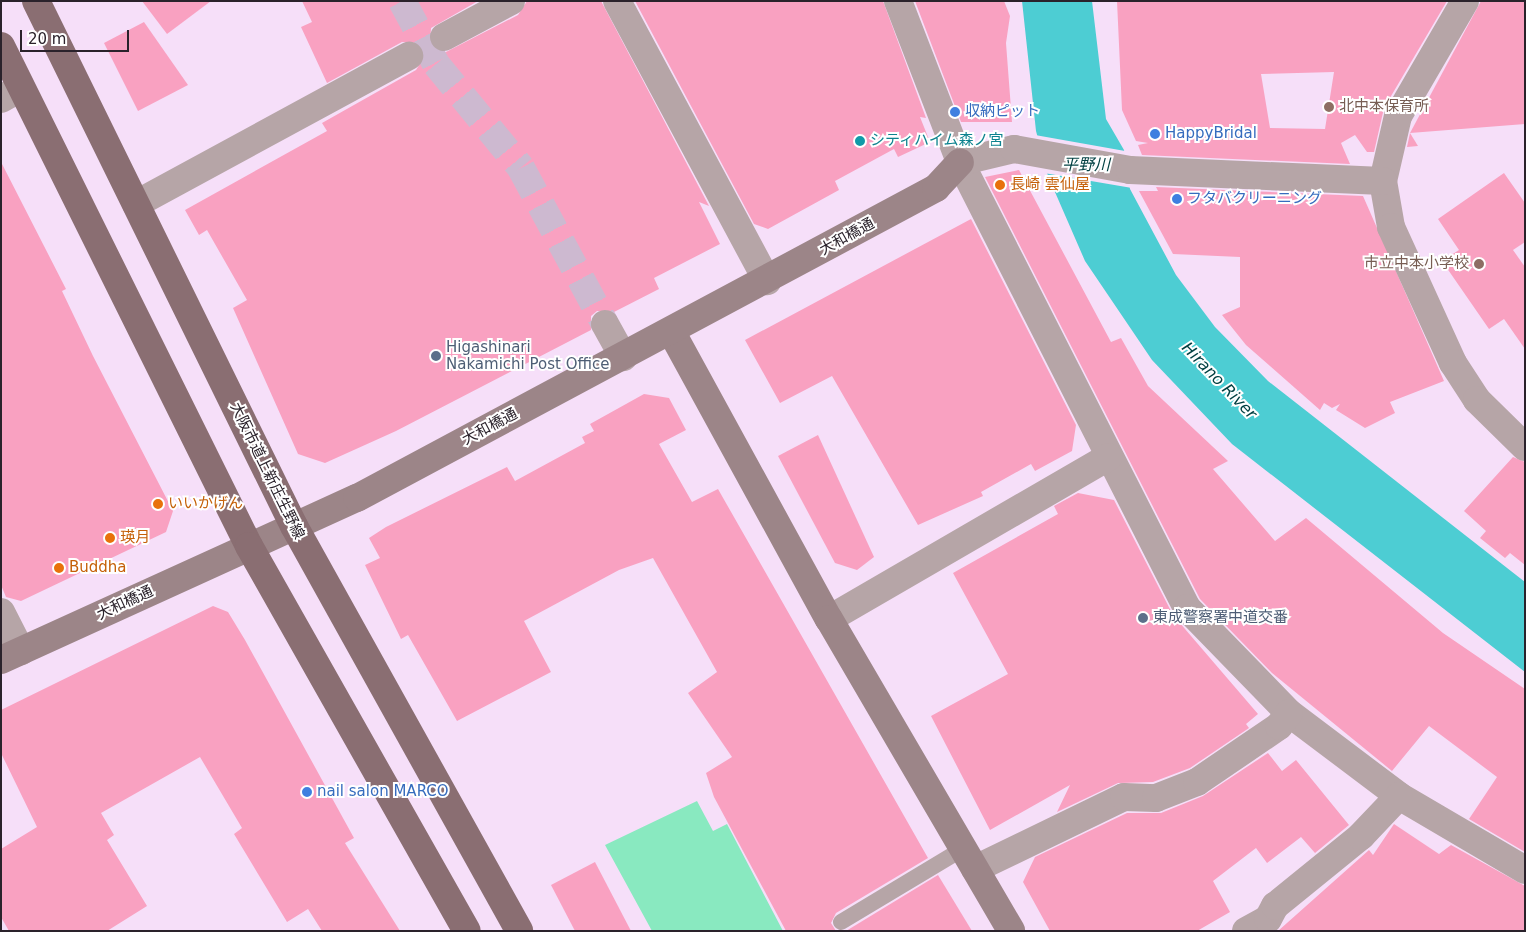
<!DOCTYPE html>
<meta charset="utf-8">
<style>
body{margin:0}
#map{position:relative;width:1526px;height:932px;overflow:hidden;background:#f6dff9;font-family:"DejaVu Sans","Noto Sans JP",sans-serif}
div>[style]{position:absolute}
.green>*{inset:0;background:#89e9c0}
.water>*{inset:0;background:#4dcdd3}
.pier>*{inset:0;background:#f6dff9}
.building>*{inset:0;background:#f9a1c1}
.street-tunnel>*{height:28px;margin-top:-14px;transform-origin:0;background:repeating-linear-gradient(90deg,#cdb9d0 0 28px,transparent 0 42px)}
.lane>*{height:16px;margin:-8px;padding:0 8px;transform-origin:8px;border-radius:8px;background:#b6a5a7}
.street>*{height:28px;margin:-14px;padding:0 14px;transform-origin:14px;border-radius:14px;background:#b6a5a7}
.secondary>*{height:28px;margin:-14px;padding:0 14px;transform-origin:14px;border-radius:14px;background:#9c8588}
.primary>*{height:28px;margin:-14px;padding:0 14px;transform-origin:14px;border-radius:14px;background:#8a6e72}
.dots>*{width:14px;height:14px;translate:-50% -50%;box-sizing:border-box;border:2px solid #fff;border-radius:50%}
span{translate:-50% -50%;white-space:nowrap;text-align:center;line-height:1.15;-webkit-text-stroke:4px #fff;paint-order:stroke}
.education-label{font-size:15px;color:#785e54}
.left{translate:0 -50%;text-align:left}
.right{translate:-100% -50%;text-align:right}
.shop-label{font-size:15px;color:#366cbe}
.culture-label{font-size:15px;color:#0d838f}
.food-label{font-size:15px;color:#c56008}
.street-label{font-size:15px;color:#2a222b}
.service-label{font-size:15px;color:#4e5e75}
.water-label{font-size:16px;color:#034143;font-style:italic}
.frame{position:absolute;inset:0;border:2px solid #2a222b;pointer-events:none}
.scale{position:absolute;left:20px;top:30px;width:109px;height:22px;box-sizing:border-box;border:2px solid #2a222b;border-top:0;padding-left:6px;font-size:15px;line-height:18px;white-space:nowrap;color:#2a222b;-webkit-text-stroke:4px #fff;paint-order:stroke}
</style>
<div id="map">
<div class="green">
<div style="clip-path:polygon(697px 801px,713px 831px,727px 824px,783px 931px,652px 931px,605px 845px)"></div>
</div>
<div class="water">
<div style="clip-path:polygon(1022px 1px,1092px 1px,1106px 119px,1124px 150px,1130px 189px,1176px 275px,1215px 327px,1268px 381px,1525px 582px,1525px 672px,1232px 444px,1152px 360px,1085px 261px,1048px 176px,1036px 131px)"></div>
</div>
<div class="pier">
<div style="clip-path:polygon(1035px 135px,1125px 151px,1132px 188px,1044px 173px)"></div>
</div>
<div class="building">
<div style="clip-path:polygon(142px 1px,211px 1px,167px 34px)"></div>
<div style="clip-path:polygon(302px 1px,478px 1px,431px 28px,430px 44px,444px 53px,518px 15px,527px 1px,601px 1px,709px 206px,699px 202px,720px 244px,654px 278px,659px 289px,614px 312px,597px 311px,591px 316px,591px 330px,396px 431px,325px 463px,298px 454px,233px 308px,247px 300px,207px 230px,199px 235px,185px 210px,327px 131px,322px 123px,416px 70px,425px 56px,418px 43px,402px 42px,327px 83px,301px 27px,312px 22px)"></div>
<div style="clip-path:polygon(635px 1px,883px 1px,926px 118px,920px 117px,930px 142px,898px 157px,894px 149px,835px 181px,839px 190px,768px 229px,754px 224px)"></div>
<div style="clip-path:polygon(915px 1px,1004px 1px,1010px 16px,1006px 43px,1012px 122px,961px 122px)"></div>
<div style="clip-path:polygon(evenodd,1117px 1px,1447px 1px,1384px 108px,1374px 152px,1367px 152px,1355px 135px,1341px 143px,1350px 164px,1142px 155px,1138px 145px,1148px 143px,1136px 141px,1122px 110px,1117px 1px,1334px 72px,1325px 129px,1270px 128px,1261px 74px,1334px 72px)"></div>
<div style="clip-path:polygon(1481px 1px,1525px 1px,1525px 124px,1410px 133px)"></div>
<div style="clip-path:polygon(144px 22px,188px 85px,138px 111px,104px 43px)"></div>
<div style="clip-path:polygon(1410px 133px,1418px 146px,1407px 147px)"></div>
<div style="clip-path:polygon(1px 162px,66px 289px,62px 291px,93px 356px,173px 511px,166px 532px,21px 601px,6px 597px,1px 585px)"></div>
<div style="clip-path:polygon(1019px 170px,1111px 342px,1121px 338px,1148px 386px,1228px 461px,1213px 469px,1275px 541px,1306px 518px,1443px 633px,1525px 689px,1525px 852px,1469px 819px,1497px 777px,1429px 726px,1392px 771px,1272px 673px,1200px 599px,985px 177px)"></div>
<div style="clip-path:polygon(1504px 173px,1525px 203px,1525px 242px,1513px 250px,1525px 267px,1525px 349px,1504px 319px,1489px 329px,1442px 261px,1459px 250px,1438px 219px)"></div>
<div style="clip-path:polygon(1156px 187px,1363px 196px,1444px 381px,1390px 402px,1395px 413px,1365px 428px,1336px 410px,1340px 404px,1332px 408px,1324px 403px,1320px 410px,1246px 345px,1222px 315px,1240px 307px,1240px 257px,1173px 254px,1139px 191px,1158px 191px)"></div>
<div style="clip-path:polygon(971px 219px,1076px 425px,1072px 451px,1035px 471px,1031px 464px,981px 492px,983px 496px,918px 525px,832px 376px,780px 403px,745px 340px)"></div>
<div style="clip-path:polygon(644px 394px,669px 398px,686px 430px,659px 444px,692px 502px,718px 489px,928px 858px,836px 913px,831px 923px,836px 931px,786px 931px,714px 797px,706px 773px,732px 757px,688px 693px,717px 672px,653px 558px,619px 570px,524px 621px,551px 672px,457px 721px,408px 635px,401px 639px,365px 565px,380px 558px,369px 538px,386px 527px,507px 467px,515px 481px,585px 443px,582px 437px,594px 431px,590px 424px)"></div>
<div style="clip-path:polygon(818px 435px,874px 557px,857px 570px,835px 563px,778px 456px)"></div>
<div style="clip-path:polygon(1513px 457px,1525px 462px,1525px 565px,1510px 553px,1505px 558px,1480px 538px,1486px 531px,1464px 511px)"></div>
<div style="clip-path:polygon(1078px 493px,1114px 500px,1173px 615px,1258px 714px,1246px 724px,1249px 728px,1190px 768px,1153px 782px,1118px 783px,1057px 812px,1070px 785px,990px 830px,931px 716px,1008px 674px,953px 573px,1058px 514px,1054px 506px)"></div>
<div style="clip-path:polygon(213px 606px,228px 612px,245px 640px,354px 838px,345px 843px,400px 931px,322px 931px,308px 909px,287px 922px,234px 834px,242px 828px,200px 757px,101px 813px,114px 835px,107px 840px,147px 906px,107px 931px,9px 931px,1px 917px,1px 849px,37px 827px,1px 753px,1px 710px)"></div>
<div style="clip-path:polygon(1268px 753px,1282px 771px,1296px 760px,1349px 825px,1315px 853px,1301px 837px,1267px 863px,1256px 848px,1213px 881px,1230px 912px,1197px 931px,1050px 931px,1023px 882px,1035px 857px,1127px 813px,1161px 813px,1203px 796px)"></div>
<div style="clip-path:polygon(1394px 824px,1439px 854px,1451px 845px,1525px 886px,1525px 931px,1278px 931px,1369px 850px,1373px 855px)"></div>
<div style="clip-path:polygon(595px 862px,631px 931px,575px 931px,551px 885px)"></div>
<div style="clip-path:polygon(938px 875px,972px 931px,846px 931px)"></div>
</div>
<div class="street-tunnel">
<div style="left:402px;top:1px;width:72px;rotate:61.6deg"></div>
<div style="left:436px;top:64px;width:134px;rotate:50.7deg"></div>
<div style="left:521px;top:168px;width:177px;rotate:61.7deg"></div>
</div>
<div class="lane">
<div style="left:841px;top:922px;width:144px;rotate:-31deg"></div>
</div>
<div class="street">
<div style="left:617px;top:1px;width:318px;rotate:61.8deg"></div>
<div style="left:898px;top:1px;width:173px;rotate:68.9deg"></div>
<div style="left:960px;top:162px;width:500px;rotate:63.03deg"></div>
<div style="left:1187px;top:608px;width:146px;rotate:45.8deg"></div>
<div style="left:1289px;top:713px;width:138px;rotate:37deg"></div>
<div style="left:1399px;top:796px;width:146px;rotate:30.4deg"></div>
<div style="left:1465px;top:1px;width:133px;rotate:120.2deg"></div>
<div style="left:1398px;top:116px;width:67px;rotate:103deg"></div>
<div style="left:1383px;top:181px;width:47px;rotate:80.1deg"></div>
<div style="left:1391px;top:227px;width:149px;rotate:65.5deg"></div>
<div style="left:1453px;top:363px;width:44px;rotate:57deg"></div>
<div style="left:1477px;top:400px;width:67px;rotate:44.4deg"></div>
<div style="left:444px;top:37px;width:76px;rotate:-28.2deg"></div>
<div style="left:1px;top:99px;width:23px;rotate:-29deg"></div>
<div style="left:960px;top:162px;width:56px;rotate:-13.5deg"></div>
<div style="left:1014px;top:149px;width:118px;rotate:10.3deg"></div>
<div style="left:1130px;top:170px;width:253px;rotate:2.5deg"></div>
<div style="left:136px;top:204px;width:311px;rotate:-28.5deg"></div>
<div style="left:605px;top:324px;width:38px;rotate:61deg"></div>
<div style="left:1px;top:612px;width:44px;rotate:62.9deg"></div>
<div style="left:829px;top:619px;width:323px;rotate:-30.1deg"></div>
<div style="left:975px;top:869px;width:165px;rotate:-25.8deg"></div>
<div style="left:1124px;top:797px;width:32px;rotate:2deg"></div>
<div style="left:1156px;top:798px;width:44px;rotate:-21.3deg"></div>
<div style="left:1197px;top:782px;width:99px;rotate:-34.3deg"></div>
<div style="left:1279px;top:726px;width:16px;rotate:-52deg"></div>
<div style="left:1246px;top:931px;width:25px;rotate:-29deg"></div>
<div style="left:1268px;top:919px;width:15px;rotate:-62deg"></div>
<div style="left:1275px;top:906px;width:111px;rotate:-39.1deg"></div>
<div style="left:1361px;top:836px;width:55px;rotate:-46.5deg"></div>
</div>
<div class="secondary">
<div style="left:671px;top:331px;width:328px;rotate:61.3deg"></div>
<div style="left:829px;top:619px;width:361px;rotate:59.7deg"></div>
<div style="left:1px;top:660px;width:391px;rotate:-24.5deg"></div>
<div style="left:357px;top:498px;width:657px;rotate:-28.16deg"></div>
<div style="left:936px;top:188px;width:35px;rotate:-47deg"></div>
</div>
<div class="primary">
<div style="left:36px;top:1px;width:585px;rotate:63.83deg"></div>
<div style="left:294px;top:526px;width:463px;rotate:60.9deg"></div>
<div style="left:1px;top:46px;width:558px;rotate:63.62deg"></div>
<div style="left:249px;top:546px;width:442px;rotate:60.5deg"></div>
</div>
<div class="dots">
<div style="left:1329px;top:107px;background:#8d6e63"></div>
<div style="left:955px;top:112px;background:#3f7fe0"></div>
<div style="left:1155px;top:134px;background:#3f7fe0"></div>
<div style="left:860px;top:141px;background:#0f9aa8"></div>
<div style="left:1000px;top:185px;background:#e8710a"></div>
<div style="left:1177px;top:199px;background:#3f7fe0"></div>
<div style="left:1479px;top:264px;background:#8d6e63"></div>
<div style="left:436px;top:356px;background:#5c6f8a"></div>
<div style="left:158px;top:504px;background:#e8710a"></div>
<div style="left:110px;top:538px;background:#e8710a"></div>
<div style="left:59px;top:568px;background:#e8710a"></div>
<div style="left:1143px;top:618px;background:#5c6f8a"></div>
<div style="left:307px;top:792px;background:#3f7fe0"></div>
</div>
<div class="education-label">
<span class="left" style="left:1339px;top:107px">北中本保育所</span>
<span class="right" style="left:1469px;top:264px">市立中本小学校</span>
</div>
<div class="shop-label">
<span class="left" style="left:965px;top:112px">収納ピット</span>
<span class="left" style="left:1165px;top:134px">HappyBridal</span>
<span class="left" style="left:1187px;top:199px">フタバクリーニング</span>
<span class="left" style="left:317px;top:792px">nail salon MARCO</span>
</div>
<div class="culture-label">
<span class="left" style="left:870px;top:141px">シティハイム森ノ宮</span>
</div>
<div class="food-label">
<span class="left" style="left:1010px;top:185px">長崎 雲仙屋</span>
<span class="left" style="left:168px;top:504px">いいかげん</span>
<span class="left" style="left:120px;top:538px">瑛月</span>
<span class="left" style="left:69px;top:568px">Buddha</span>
</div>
<div class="street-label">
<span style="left:847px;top:237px;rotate:-29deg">大和橋通</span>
<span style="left:490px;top:427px;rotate:-28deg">大和橋通</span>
<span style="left:267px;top:471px;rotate:64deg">大阪市道上新庄生野線</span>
<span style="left:125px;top:603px;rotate:-25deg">大和橋通</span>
</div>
<div class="service-label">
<span class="left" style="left:446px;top:356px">Higashinari<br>Nakamichi Post Office</span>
<span class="left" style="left:1153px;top:618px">東成警察署中道交番</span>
</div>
<div class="water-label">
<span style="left:1086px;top:165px">平野川</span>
<span style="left:1219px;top:381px;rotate:46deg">Hirano River</span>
</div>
<div class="frame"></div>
<div class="scale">20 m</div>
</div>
